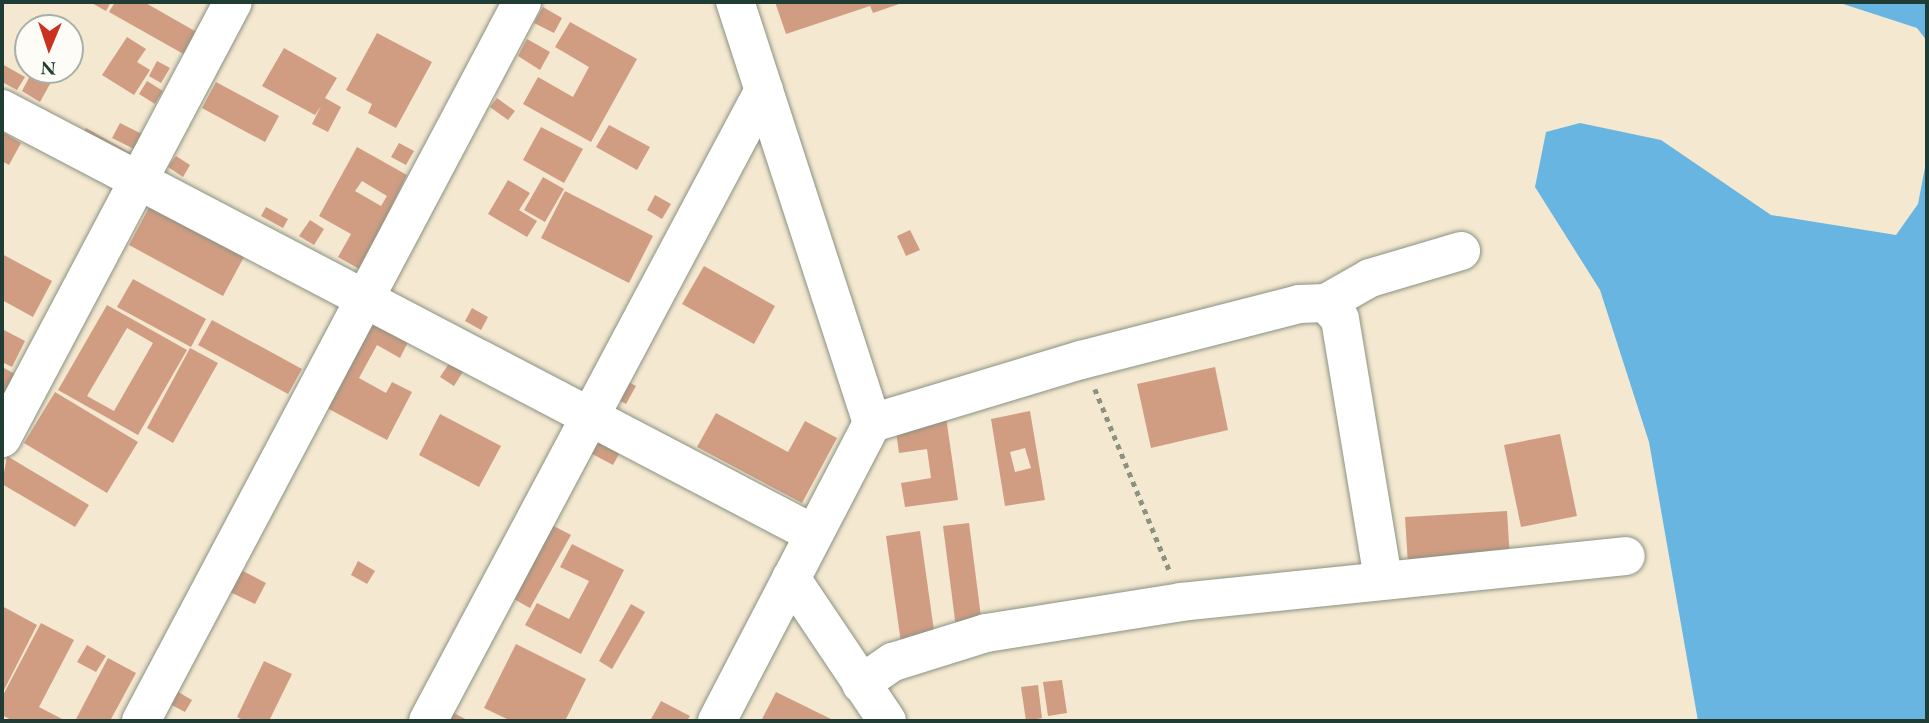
<!DOCTYPE html>
<style>
body{margin:0}
#map{position:relative;width:1929px;height:723px;overflow:hidden;background:#f4e8d0;font-family:"EB Garamond",serif}
div>[style]{position:absolute}
.water>*{inset:0;background:#68b5e2}
.building>*{inset:0;background:#d09d83}
.path>*{height:4.5px;margin-top:-2.25px;transform-origin:0;background:repeating-linear-gradient(90deg,#8a9282 0 5px,transparent 0 10px)}
.roads{filter:drop-shadow(0 0 2px #8a9282) drop-shadow(0 0 2px #8a9282)}
.minor>*{height:38px;margin:-19px;padding:0 19px;transform-origin:19px;border-radius:19px;background:#fff}
span{translate:-50% -50%;white-space:nowrap;text-align:center;line-height:1.15;-webkit-text-stroke:5px #fdfcf7;paint-order:stroke}
.frame{position:absolute;inset:0;border:4px solid #1f3d34;pointer-events:none}
.north{position:absolute;left:14px;top:14px;width:70px;height:70px;box-sizing:border-box;background:#fdfcf7;border:2px solid #a4b0a9;border-radius:50%;rotate:182deg;font-size:19px;font-weight:700;line-height:28px;text-align:center;color:#1f3d34}
.north::after{content:'';display:block;margin:auto;width:24px;height:32px;background:#c8321e;clip-path:polygon(50% 0,100% 100%,50% 72%,0 100%)}
</style>
<div id="map">
<div class="water">
<div style="clip-path:polygon(1837px 2px,1927px 2px,1927px 41px,1917px 28px)"></div>
<div style="clip-path:polygon(1580px 123px,1661px 140px,1771px 215px,1896px 235px,1918px 204px,1927px 157px,1927px 721px,1698px 721px,1649px 442px,1600px 290px,1535px 187px,1546px 132px)"></div>
</div>
<div class="building">
<div style="clip-path:polygon(90px 2px,111px 2px,106px 11px)"></div>
<div style="clip-path:polygon(115px 2px,144px 2px,200px 34px,187px 56px,109px 12px)"></div>
<div style="clip-path:polygon(775px 2px,899px 2px,899px 4px,873px 13px,870px 6px,786px 34px)"></div>
<div style="clip-path:polygon(543px 7px,562px 18px,554px 33px,534px 23px)"></div>
<div style="clip-path:polygon(570px 22px,637px 59px,591px 142px,523px 104px,538px 77px,573px 97px,589px 67px,555px 47px)"></div>
<div style="clip-path:polygon(377px 33px,432px 62px,396px 128px,368px 113px,372px 104px,346px 90px)"></div>
<div style="clip-path:polygon(127px 37px,146px 49px,137px 62px,150px 70px,134px 95px,102px 75px)"></div>
<div style="clip-path:polygon(527px 39px,550px 52px,540px 70px,518px 56px)"></div>
<div style="clip-path:polygon(284px 48px,337px 78px,325px 98px,341px 107px,328px 132px,312px 124px,321px 106px,315px 115px,262px 86px)"></div>
<div style="clip-path:polygon(157px 61px,170px 68px,161px 83px,149px 76px)"></div>
<div style="clip-path:polygon(2px 64px,25px 77px,17px 90px,2px 82px)"></div>
<div style="clip-path:polygon(31px 74px,50px 84px,40px 102px,22px 91px)"></div>
<div style="clip-path:polygon(147px 81px,163px 91px,155px 104px,139px 94px)"></div>
<div style="clip-path:polygon(216px 82px,279px 116px,265px 142px,202px 108px)"></div>
<div style="clip-path:polygon(497px 98px,515px 111px,508px 120px,490px 107px)"></div>
<div style="clip-path:polygon(120px 123px,144px 135px,136px 150px,112px 138px)"></div>
<div style="clip-path:polygon(609px 125px,650px 147px,637px 170px,596px 147px)"></div>
<div style="clip-path:polygon(541px 127px,583px 149px,564px 183px,523px 160px)"></div>
<div style="clip-path:polygon(86px 128px,141px 159px,80px 138px)"></div>
<div style="clip-path:polygon(2px 132px,21px 143px,9px 165px,2px 161px)"></div>
<div style="clip-path:polygon(399px 143px,414px 151px,406px 165px,391px 157px)"></div>
<div style="clip-path:polygon(evenodd,357px 147px,407px 175px,361px 270px,338px 257px,351px 234px,319px 216px,357px 147px,362px 181px,387px 196px,381px 206px,355px 191px,362px 181px)"></div>
<div style="clip-path:polygon(176px 156px,190px 165px,183px 177px,168px 167px)"></div>
<div style="clip-path:polygon(543px 177px,564px 189px,545px 222px,524px 210px)"></div>
<div style="clip-path:polygon(508px 180px,530px 193px,519px 210px,537px 221px,527px 237px,488px 214px)"></div>
<div style="clip-path:polygon(565px 191px,653px 236px,629px 283px,541px 238px)"></div>
<div style="clip-path:polygon(655px 195px,671px 204px,662px 219px,647px 210px)"></div>
<div style="clip-path:polygon(151px 204px,245px 255px,223px 296px,129px 245px)"></div>
<div style="clip-path:polygon(266px 207px,288px 219px,283px 228px,261px 216px)"></div>
<div style="clip-path:polygon(310px 220px,324px 229px,314px 245px,299px 236px)"></div>
<div style="clip-path:polygon(910px 230px,920px 250px,906px 256px,897px 236px)"></div>
<div style="clip-path:polygon(2px 254px,52px 281px,33px 317px,2px 300px)"></div>
<div style="clip-path:polygon(704px 266px,775px 306px,754px 344px,682px 304px)"></div>
<div style="clip-path:polygon(133px 279px,206px 319px,191px 347px,117px 307px)"></div>
<div style="clip-path:polygon(evenodd,107px 305px,187px 350px,138px 435px,58px 390px,107px 305px,127px 328px,153px 343px,114px 411px,87px 396px,127px 328px)"></div>
<div style="clip-path:polygon(472px 308px,488px 317px,481px 330px,465px 321px)"></div>
<div style="clip-path:polygon(377px 315px,412px 334px,400px 358px,377px 345px,359px 378px,386px 393px,392px 382px,412px 392px,387px 440px,327px 408px)"></div>
<div style="clip-path:polygon(212px 320px,302px 369px,288px 394px,198px 345px)"></div>
<div style="clip-path:polygon(2px 329px,25px 341px,12px 367px,2px 362px)"></div>
<div style="clip-path:polygon(190px 348px,218px 363px,173px 443px,147px 428px)"></div>
<div style="clip-path:polygon(450px 362px,464px 370px,454px 386px,440px 377px)"></div>
<div style="clip-path:polygon(2px 367px,15px 374px,2px 400px)"></div>
<div style="clip-path:polygon(1215px 367px,1228px 430px,1151px 448px,1137px 384px)"></div>
<div style="clip-path:polygon(617px 376px,636px 386px,626px 404px,607px 394px)"></div>
<div style="clip-path:polygon(55px 392px,138px 442px,107px 493px,24px 443px)"></div>
<div style="clip-path:polygon(evenodd,1030px 411px,1045px 500px,1005px 506px,991px 419px,1030px 411px,1025px 448px,1031px 468px,1015px 472px,1010px 452px,1025px 448px)"></div>
<div style="clip-path:polygon(716px 413px,788px 452px,805px 421px,837px 438px,802px 503px,697px 447px)"></div>
<div style="clip-path:polygon(440px 414px,501px 446px,479px 487px,419px 455px)"></div>
<div style="clip-path:polygon(946px 417px,958px 500px,905px 507px,901px 483px,931px 478px,927px 449px,899px 453px,895px 424px)"></div>
<div style="clip-path:polygon(592px 428px,624px 445px,613px 465px,581px 448px)"></div>
<div style="clip-path:polygon(1560px 434px,1577px 516px,1521px 527px,1504px 445px)"></div>
<div style="clip-path:polygon(7px 456px,89px 505px,75px 527px,2px 484px)"></div>
<div style="clip-path:polygon(1507px 511px,1510px 559px,1408px 565px,1405px 517px)"></div>
<div style="clip-path:polygon(546px 522px,571px 535px,530px 608px,505px 594px)"></div>
<div style="clip-path:polygon(969px 523px,982px 625px,956px 628px,943px 526px)"></div>
<div style="clip-path:polygon(920px 531px,935px 638px,901px 643px,886px 536px)"></div>
<div style="clip-path:polygon(572px 544px,624px 570px,581px 654px,525px 625px,537px 603px,569px 619px,589px 581px,560px 567px)"></div>
<div style="clip-path:polygon(358px 561px,375px 571px,367px 584px,351px 575px)"></div>
<div style="clip-path:polygon(237px 568px,266px 583px,255px 604px,226px 590px)"></div>
<div style="clip-path:polygon(631px 604px,645px 612px,612px 669px,599px 661px)"></div>
<div style="clip-path:polygon(2px 606px,37px 625px,2px 694px)"></div>
<div style="clip-path:polygon(41px 623px,74px 640px,39px 707px,66px 721px,13px 721px,2px 715px,2px 697px)"></div>
<div style="clip-path:polygon(516px 644px,586px 679px,565px 721px,511px 721px,484px 708px)"></div>
<div style="clip-path:polygon(87px 645px,106px 656px,96px 672px,77px 662px)"></div>
<div style="clip-path:polygon(108px 658px,136px 673px,110px 721px,75px 721px)"></div>
<div style="clip-path:polygon(264px 661px,292px 674px,269px 721px,245px 721px,237px 717px)"></div>
<div style="clip-path:polygon(1062px 680px,1067px 713px,1048px 716px,1043px 682px)"></div>
<div style="clip-path:polygon(1038px 685px,1042px 718px,1026px 721px,1021px 687px)"></div>
<div style="clip-path:polygon(173px 689px,192px 700px,185px 712px,166px 702px)"></div>
<div style="clip-path:polygon(776px 692px,831px 719px,830px 721px,761px 721px)"></div>
<div style="clip-path:polygon(661px 701px,690px 716px,687px 721px,650px 721px)"></div>
<div style="clip-path:polygon(450px 711px,469px 721px,445px 721px)"></div>
</div>
<div class="path">
<div style="left:1095px;top:389px;width:198px;rotate:67.7deg"></div>
</div>
<div class="roads">
<div class="minor">
<div style="left:2px;top:109px;width:916px;rotate:27.63deg"></div>
<div style="left:1326px;top:303px;width:51px;rotate:-29.6deg"></div>
<div style="left:1370px;top:278px;width:95px;rotate:-16.5deg"></div>
<div style="left:872px;top:423px;width:218px;rotate:-16.8deg"></div>
<div style="left:1081px;top:360px;width:225px;rotate:-14.4deg"></div>
<div style="left:1299px;top:304px;width:27px;rotate:-2deg"></div>
<div style="left:1326px;top:303px;width:21px;rotate:49deg"></div>
<div style="left:1340px;top:319px;width:265px;rotate:80.6deg"></div>
<div style="left:2px;top:438px;width:493px;rotate:-62.1deg"></div>
<div style="left:791px;top:578px;width:172px;rotate:56.1deg"></div>
<div style="left:861px;top:684px;width:39px;rotate:-35deg"></div>
<div style="left:893px;top:662px;width:97px;rotate:-17.3deg"></div>
<div style="left:986px;top:633px;width:197px;rotate:-9deg"></div>
<div style="left:1181px;top:602px;width:447px;rotate:-5.9deg"></div>
<div style="left:141px;top:721px;width:814px;rotate:-62.08deg"></div>
<div style="left:428px;top:721px;width:715px;rotate:-61.97deg"></div>
<div style="left:717px;top:721px;width:336px;rotate:-62.5deg"></div>
<div style="left:872px;top:423px;width:443px;rotate:-108deg"></div>
</div>
</div>
<div class="frame"></div>
<div class="north">N</div>
</div>
